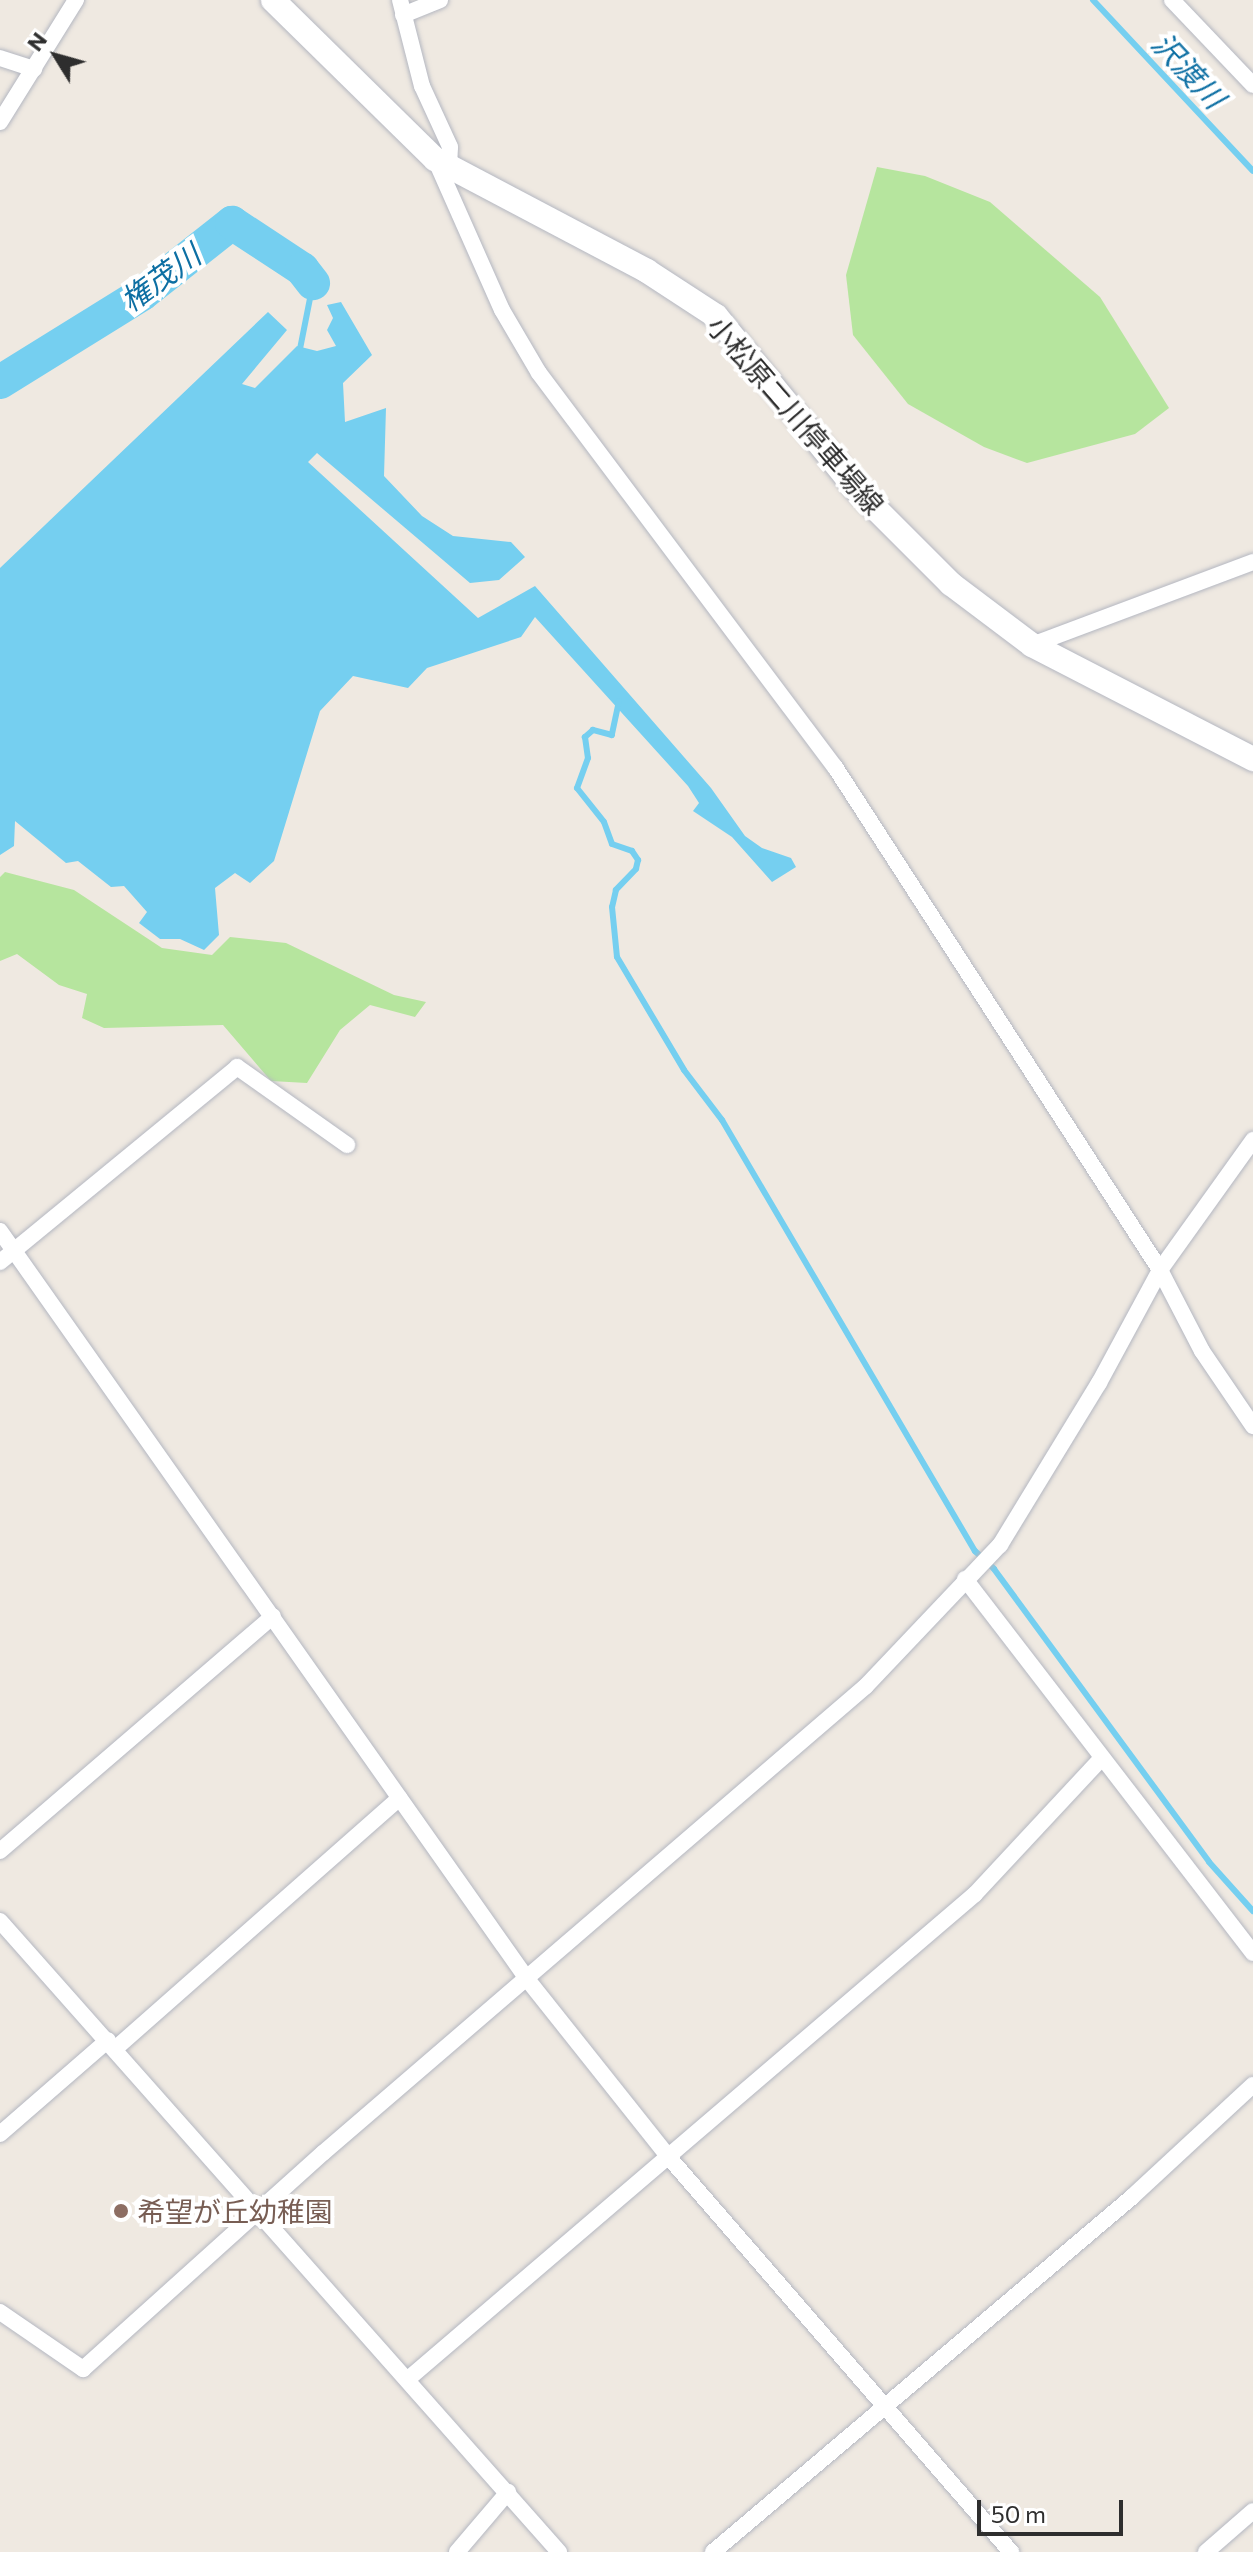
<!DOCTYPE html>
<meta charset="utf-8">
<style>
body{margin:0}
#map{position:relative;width:1253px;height:2552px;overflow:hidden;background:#efe9e1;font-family:Commissioner,"Noto Sans JP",sans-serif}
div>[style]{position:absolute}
.green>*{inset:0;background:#b6e59e}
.water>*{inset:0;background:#75cff0}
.stream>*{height:6px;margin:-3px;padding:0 3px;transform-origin:3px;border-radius:3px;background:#75cff0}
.river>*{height:34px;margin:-17px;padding:0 17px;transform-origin:17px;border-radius:17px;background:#75cff0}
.roads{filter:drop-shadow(0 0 2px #b4b7c1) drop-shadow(0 0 2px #b4b7c1)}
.minor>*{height:16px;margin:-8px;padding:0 8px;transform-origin:8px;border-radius:8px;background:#fff}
.secondary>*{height:24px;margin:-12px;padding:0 12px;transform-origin:12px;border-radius:12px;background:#fff}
.dots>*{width:22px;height:22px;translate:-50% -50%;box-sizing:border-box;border:4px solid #fff;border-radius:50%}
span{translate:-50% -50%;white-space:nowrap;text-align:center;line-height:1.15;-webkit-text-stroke:8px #fff;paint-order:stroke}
.street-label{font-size:28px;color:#2e2e2e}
.education-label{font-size:28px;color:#785e54}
.left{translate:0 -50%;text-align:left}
.water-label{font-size:30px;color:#0d6fa3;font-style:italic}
.north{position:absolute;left:16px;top:16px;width:80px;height:80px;-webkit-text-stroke:6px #fff;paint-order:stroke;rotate:307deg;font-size:22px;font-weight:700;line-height:32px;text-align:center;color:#2e2e2e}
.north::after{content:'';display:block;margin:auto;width:28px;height:36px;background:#2e2e2e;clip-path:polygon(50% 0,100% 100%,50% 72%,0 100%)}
.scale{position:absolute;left:977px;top:2500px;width:146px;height:36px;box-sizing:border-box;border:4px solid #2e2e2e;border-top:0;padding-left:10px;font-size:24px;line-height:28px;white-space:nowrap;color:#2e2e2e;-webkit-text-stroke:6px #fff;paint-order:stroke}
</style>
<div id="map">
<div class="green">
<div style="clip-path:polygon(877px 167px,925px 176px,990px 202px,1100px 297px,1169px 408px,1135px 434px,1027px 463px,984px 447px,908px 404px,853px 335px,846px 275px)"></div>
<div style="clip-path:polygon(5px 872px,74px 890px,162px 948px,212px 955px,230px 937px,286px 943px,394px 995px,426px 1002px,415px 1017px,370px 1005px,340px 1030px,307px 1083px,271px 1081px,223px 1025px,104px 1028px,82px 1018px,87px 994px,59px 985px,17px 954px,0 961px,0 877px)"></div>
</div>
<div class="water">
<div style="clip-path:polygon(341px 302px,372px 355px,343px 383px,345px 422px,386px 408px,384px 476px,422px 516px,453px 536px,511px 542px,525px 557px,499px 580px,470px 583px,317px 453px,308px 462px,478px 618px,535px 586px,711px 788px,745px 836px,762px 848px,791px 858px,796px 867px,772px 882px,732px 837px,693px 811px,699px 803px,688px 786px,535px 617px,521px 637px,427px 668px,408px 688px,353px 676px,320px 711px,274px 861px,250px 883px,235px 873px,215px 888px,219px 935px,204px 950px,180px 939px,160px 939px,139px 923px,147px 912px,124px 886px,111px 887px,78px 861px,66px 863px,15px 821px,14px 846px,0 855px,0 568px,268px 312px,287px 330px,242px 384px,255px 388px,297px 346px,317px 351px,336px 346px,327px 330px,333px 318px,327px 305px)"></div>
</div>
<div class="stream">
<div style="left:1093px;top:0;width:234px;rotate:46.9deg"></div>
<div style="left:299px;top:354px;width:72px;rotate:-78.8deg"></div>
<div style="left:619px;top:701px;width:35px;rotate:102deg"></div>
<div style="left:612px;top:735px;width:20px;rotate:-165deg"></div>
<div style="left:593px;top:730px;width:11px;rotate:139deg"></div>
<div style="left:585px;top:737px;width:21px;rotate:82deg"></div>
<div style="left:588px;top:758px;width:32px;rotate:110deg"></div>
<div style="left:577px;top:788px;width:43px;rotate:51.5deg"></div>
<div style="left:604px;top:822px;width:23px;rotate:70deg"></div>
<div style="left:612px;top:844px;width:21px;rotate:19deg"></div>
<div style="left:632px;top:851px;width:11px;rotate:56deg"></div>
<div style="left:638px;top:860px;width:9px;rotate:103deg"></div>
<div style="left:636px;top:869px;width:29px;rotate:134deg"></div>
<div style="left:616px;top:890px;width:17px;rotate:103deg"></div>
<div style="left:612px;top:907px;width:50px;rotate:84.3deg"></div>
<div style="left:617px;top:957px;width:131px;rotate:59.3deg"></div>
<div style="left:684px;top:1070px;width:63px;rotate:52.8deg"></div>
<div style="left:722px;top:1120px;width:500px;rotate:59.6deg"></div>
<div style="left:975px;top:1551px;width:26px;rotate:43deg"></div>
<div style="left:994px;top:1569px;width:363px;rotate:53.7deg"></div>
<div style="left:1209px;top:1862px;width:66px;rotate:48.1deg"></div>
</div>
<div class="river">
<div style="left:0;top:382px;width:167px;rotate:-31.8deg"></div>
<div style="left:142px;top:294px;width:115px;rotate:-38.3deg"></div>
<div style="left:232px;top:223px;width:84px;rotate:33.3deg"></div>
<div style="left:302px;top:269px;width:18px;rotate:52deg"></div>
</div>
<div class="roads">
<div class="minor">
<div style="left:400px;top:0;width:89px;rotate:75.7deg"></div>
<div style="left:422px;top:86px;width:67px;rotate:65.3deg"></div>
<div style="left:450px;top:147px;width:19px;rotate:93deg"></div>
<div style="left:1172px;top:0;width:117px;rotate:46.4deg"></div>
<div style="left:403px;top:15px;width:40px;rotate:-22deg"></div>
<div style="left:0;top:58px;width:36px;rotate:18deg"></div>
<div style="left:0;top:122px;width:144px;rotate:-58.1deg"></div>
<div style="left:435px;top:159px;width:165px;rotate:66.1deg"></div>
<div style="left:502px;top:310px;width:73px;rotate:59.6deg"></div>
<div style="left:539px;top:373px;width:493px;rotate:53.1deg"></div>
<div style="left:835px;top:767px;width:599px;rotate:57.13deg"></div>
<div style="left:1160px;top:1270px;width:91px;rotate:62.6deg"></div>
<div style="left:1202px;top:1351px;width:91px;rotate:55.8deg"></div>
<div style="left:1032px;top:645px;width:236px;rotate:-20.6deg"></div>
<div style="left:0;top:1231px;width:915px;rotate:54.83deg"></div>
<div style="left:527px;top:1979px;width:223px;rotate:51.5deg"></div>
<div style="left:666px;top:2154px;width:527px;rotate:49.08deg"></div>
<div style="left:0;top:1262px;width:307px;rotate:-39.4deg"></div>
<div style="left:237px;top:1067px;width:135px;rotate:35.3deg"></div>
<div style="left:965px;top:1579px;width:472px;rotate:52.4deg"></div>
<div style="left:0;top:1851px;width:360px;rotate:-40.7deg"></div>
<div style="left:0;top:1921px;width:843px;rotate:48.46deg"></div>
<div style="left:116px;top:2048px;width:378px;rotate:-41.4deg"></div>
<div style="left:0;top:2134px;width:143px;rotate:-41deg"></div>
<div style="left:0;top:2312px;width:101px;rotate:34.5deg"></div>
<div style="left:83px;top:2369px;width:323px;rotate:-42deg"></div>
<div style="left:323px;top:2153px;width:716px;rotate:-40.7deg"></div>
<div style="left:866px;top:1686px;width:195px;rotate:-46.5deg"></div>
<div style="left:1000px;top:1545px;width:190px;rotate:-58.6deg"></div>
<div style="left:1099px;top:1383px;width:128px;rotate:-61.6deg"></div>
<div style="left:1160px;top:1270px;width:160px;rotate:-54.4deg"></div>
<div style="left:408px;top:2379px;width:746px;rotate:-40.54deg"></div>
<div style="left:975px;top:1894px;width:183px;rotate:-47deg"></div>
<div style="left:457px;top:2552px;width:79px;rotate:-49.6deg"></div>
<div style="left:713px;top:2552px;width:549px;rotate:-40.27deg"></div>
<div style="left:1132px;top:2197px;width:165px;rotate:-42.8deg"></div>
<div style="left:1206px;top:2552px;width:62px;rotate:-41.1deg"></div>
</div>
<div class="secondary">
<div style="left:273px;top:0;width:227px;rotate:44.5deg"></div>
<div style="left:435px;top:159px;width:240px;rotate:27.8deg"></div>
<div style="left:647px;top:271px;width:82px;rotate:33.1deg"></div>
<div style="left:716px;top:316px;width:223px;rotate:51deg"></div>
<div style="left:856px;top:489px;width:134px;rotate:45deg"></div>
<div style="left:951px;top:584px;width:101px;rotate:37deg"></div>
<div style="left:1032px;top:645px;width:249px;rotate:27.3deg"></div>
</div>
</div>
<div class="dots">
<div style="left:121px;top:2211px;background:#8d6e63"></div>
</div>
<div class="street-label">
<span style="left:796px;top:415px;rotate:49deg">小松原二川停車場線</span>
</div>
<div class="education-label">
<span class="left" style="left:137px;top:2211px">希望が丘幼稚園</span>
</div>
<div class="water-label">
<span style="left:1189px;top:70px;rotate:47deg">沢渡川</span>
<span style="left:160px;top:277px;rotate:-36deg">権茂川</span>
</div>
<div class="north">N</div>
<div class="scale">50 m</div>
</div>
